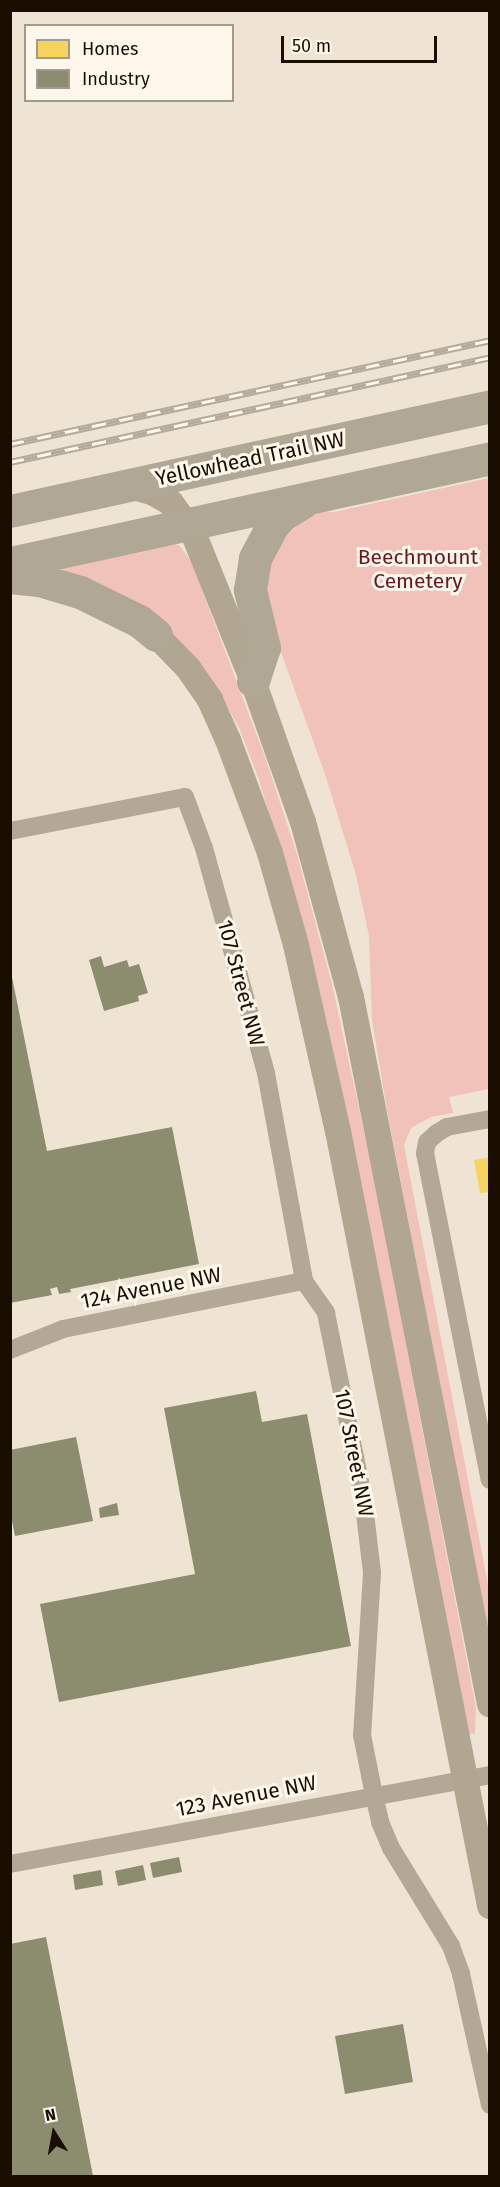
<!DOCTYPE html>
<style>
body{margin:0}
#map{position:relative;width:500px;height:2187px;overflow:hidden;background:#efe4d3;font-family:"Fira Sans",sans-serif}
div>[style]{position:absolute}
.green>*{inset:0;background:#f1c2ba}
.homes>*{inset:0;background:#f6d55c}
.industry>*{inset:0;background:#8c8c6e}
.street>*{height:18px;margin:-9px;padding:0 9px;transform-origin:9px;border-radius:9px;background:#b3a895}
.secondary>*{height:26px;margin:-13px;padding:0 13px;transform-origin:13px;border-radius:13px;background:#b1a692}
.highway>*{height:33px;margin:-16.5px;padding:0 16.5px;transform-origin:16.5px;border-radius:16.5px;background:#b0a795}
.rail>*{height:7px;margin-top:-3.5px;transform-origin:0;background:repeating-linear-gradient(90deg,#fef7ec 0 14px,#b4ab9c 0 28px);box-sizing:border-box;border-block:2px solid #b4ab9c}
span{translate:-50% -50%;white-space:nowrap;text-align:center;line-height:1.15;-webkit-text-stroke:6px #fef7ec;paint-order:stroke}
.street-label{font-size:21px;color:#1a0e00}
.park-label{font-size:21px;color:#6b161f}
.frame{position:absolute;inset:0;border:12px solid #1a0e00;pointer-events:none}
.legend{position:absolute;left:24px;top:24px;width:210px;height:78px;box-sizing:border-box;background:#fef7ec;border:2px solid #a39a8e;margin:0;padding:8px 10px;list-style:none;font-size:18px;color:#1a0e00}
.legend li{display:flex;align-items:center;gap:12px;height:30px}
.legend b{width:30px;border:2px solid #a39a8e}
.north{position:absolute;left:24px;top:2103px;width:60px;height:60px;-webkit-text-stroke:4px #fef7ec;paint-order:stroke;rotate:349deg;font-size:16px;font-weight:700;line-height:24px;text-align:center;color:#1a0e00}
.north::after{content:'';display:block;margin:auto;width:21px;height:27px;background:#1a0e00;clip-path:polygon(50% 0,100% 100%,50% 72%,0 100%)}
.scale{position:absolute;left:281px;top:36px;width:156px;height:27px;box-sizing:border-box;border:3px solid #1a0e00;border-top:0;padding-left:8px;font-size:18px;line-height:21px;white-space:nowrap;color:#1a0e00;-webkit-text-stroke:4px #fef7ec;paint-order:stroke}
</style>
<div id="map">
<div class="green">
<div style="clip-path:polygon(489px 478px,489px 1089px,449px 1097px,453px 1113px,431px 1117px,411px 1128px,404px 1145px,489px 1590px,489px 1637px,387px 1110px,372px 1020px,369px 936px,356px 875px,326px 777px,282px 655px,267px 606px,268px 574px,276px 547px,301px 521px,322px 511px,334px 512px)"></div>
<div style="clip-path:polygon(171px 542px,180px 546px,192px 563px,265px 757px,296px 851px,332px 984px,370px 1159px,476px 1708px,475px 1734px,467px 1733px,328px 1029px,309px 947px,259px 780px,240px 730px,221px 695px,63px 571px,63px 566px)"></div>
</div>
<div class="homes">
<div style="clip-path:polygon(490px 1157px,490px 1192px,480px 1193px,474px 1160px)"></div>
</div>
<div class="industry">
<div style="clip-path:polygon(101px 956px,104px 967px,127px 960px,129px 967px,139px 964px,148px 993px,138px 996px,139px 1001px,104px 1011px,89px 960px)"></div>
<div style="clip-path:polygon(10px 967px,47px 1151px,172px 1127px,199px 1264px,70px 1289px,71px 1292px,59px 1294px,57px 1287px,50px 1289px,52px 1295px,10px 1303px)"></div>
<div style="clip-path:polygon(256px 1391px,262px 1422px,307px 1414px,351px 1646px,59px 1702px,40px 1604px,195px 1574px,164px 1408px)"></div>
<div style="clip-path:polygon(76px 1437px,93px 1521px,15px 1536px,10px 1511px,10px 1450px)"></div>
<div style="clip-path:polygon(117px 1503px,119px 1515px,100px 1518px,99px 1508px)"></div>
<div style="clip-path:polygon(179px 1857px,182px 1872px,153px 1878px,150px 1863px)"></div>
<div style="clip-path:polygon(143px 1865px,146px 1880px,118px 1886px,115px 1871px)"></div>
<div style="clip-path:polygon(101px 1870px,103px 1885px,75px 1890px,73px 1875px)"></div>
<div style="clip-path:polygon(46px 1937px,93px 2176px,10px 2176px,10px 1944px)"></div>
<div style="clip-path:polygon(403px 2024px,413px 2082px,345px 2094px,335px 2036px)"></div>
</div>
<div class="street">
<div style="left:10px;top:831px;width:178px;rotate:-11deg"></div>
<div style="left:185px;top:797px;width:54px;rotate:69.6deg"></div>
<div style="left:204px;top:848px;width:233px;rotate:74.6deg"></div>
<div style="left:266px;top:1073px;width:211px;rotate:79.6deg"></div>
<div style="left:304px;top:1281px;width:39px;rotate:55deg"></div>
<div style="left:326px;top:1313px;width:188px;rotate:78.6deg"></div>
<div style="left:363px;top:1497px;width:77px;rotate:83.2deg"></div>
<div style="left:372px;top:1573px;width:162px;rotate:93.5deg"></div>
<div style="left:362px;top:1735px;width:61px;rotate:78.7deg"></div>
<div style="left:374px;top:1795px;width:28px;rotate:77deg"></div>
<div style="left:380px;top:1822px;width:28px;rotate:67deg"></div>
<div style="left:391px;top:1848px;width:115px;rotate:58.5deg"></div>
<div style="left:451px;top:1946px;width:30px;rotate:70deg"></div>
<div style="left:461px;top:1974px;width:134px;rotate:77.5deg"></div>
<div style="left:490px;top:1119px;width:44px;rotate:169.5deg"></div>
<div style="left:447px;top:1127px;width:12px;rotate:149deg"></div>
<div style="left:437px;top:1133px;width:13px;rotate:138deg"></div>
<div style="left:427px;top:1142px;width:11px;rotate:100deg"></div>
<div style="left:425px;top:1153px;width:333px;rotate:78.8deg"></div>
<div style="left:10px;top:1350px;width:57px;rotate:-21.6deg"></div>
<div style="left:63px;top:1329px;width:246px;rotate:-11.3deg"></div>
<div style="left:10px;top:1864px;width:488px;rotate:-10.5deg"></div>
</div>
<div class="secondary">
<div style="left:129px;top:486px;width:24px;rotate:15deg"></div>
<div style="left:152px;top:492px;width:22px;rotate:30deg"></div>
<div style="left:171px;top:503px;width:39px;rotate:54deg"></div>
<div style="left:194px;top:535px;width:157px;rotate:68deg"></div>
<div style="left:253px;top:681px;width:150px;rotate:70.5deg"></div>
<div style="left:303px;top:822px;width:181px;rotate:74.7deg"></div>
<div style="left:351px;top:997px;width:721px;rotate:78.88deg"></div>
<div style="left:156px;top:635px;width:46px;rotate:45.9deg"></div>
<div style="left:188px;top:668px;width:39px;rotate:55deg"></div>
<div style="left:210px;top:700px;width:44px;rotate:65.8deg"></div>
<div style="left:228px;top:740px;width:121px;rotate:69.6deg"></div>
<div style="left:270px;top:853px;width:96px;rotate:74.2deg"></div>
<div style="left:296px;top:945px;width:191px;rotate:77.3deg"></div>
<div style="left:338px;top:1131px;width:790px;rotate:78.9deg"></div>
</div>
<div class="highway">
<div style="left:10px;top:511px;width:491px;rotate:-12.3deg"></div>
<div style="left:10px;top:563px;width:491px;rotate:-12.3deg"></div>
<div style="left:10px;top:577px;width:29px;rotate:6deg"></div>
<div style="left:39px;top:580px;width:43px;rotate:16.3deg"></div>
<div style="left:80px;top:592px;width:66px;rotate:26.2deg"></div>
<div style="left:139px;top:621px;width:22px;rotate:39deg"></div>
<div style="left:253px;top:681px;width:35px;rotate:-72deg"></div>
<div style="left:264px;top:648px;width:60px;rotate:-103.6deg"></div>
<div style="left:250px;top:590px;width:32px;rotate:-81deg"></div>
<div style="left:255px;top:558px;width:36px;rotate:-62deg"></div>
<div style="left:272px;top:526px;width:16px;rotate:-47deg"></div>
<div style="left:283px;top:514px;width:23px;rotate:-31deg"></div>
</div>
<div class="rail">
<div style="left:10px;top:444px;width:491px;rotate:-12.2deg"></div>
<div style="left:10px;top:462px;width:491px;rotate:-12.3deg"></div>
</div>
<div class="street-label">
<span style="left:250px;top:459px;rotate:-12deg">Yellowhead Trail NW</span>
<span style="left:241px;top:983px;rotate:75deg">107 Street NW</span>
<span style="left:151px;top:1288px;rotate:-11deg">124 Avenue NW</span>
<span style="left:354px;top:1453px;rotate:79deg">107 Street NW</span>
<span style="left:246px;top:1796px;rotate:-11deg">123 Avenue NW</span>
</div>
<div class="park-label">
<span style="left:418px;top:569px">Beechmount<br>Cemetery</span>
</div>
<div class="frame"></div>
<ul class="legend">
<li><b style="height:16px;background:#f6d55c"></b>Homes</li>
<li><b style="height:16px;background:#8c8c6e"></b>Industry</li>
</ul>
<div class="north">N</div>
<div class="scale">50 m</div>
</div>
